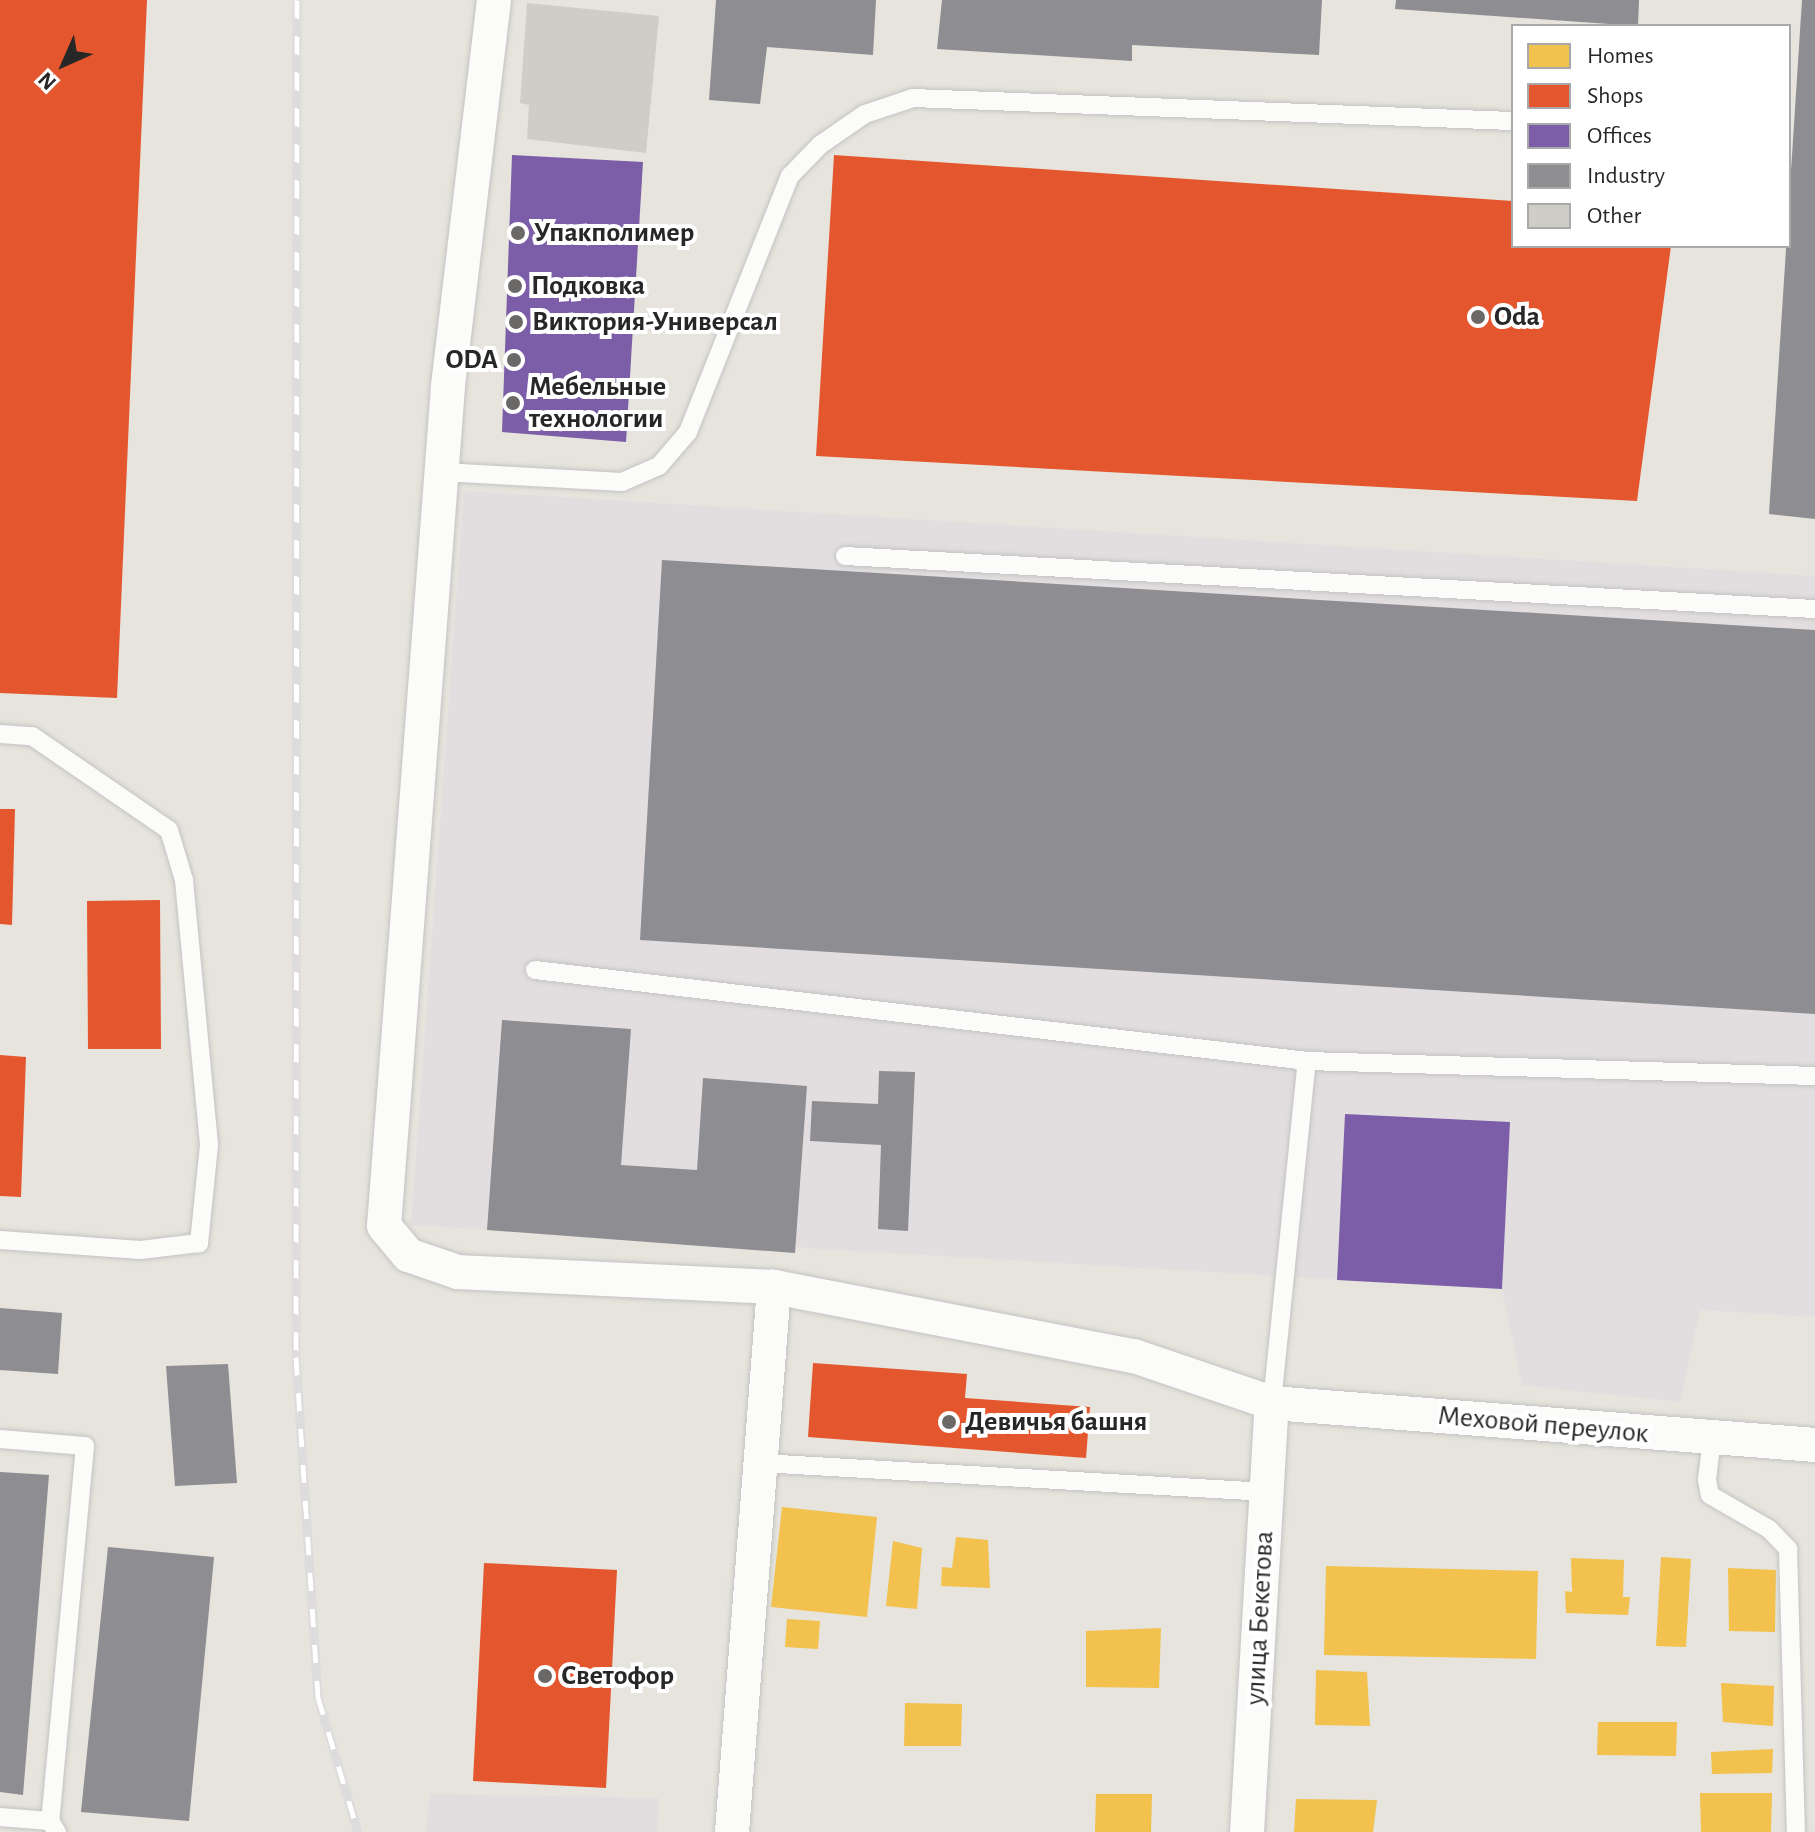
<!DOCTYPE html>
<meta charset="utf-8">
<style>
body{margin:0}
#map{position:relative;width:1815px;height:1832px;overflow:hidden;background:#e6e4dd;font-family:"Alegreya Sans",sans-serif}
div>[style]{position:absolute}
.industrial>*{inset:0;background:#e2dee0}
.homes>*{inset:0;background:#f2c14e}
.shops>*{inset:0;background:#e4572e}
.offices>*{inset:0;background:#7b5ea7}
.industry>*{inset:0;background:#8d8d92}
.building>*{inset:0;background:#cfcdc8}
.roads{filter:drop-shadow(0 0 2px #c4c3c2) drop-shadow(0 0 2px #c4c3c2)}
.service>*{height:18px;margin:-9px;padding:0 9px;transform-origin:9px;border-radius:9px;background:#fbfbfa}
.minor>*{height:34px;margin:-17px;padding:0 17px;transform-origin:17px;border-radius:17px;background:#fbfbfa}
.rail>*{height:9px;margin-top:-4.5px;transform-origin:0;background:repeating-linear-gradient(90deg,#fff 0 18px,#dddcdd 0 36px);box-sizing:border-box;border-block:2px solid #dddcdd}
.dots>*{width:22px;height:22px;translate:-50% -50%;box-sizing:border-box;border:4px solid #fff;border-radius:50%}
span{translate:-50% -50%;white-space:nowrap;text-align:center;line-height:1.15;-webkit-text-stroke:8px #fff;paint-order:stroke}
.poi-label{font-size:28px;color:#272727;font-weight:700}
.left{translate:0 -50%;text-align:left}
.right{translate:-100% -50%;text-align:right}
.street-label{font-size:28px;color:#272727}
.legend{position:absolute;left:1511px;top:24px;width:280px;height:224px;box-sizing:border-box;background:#fff;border:2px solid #a9a9a9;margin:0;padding:10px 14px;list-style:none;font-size:24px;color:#272727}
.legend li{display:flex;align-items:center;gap:16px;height:40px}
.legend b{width:40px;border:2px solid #a9a9a9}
.north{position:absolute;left:24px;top:24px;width:80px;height:80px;-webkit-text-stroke:6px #fff;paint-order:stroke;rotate:225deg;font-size:22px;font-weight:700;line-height:32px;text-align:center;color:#272727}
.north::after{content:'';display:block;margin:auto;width:28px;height:36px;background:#272727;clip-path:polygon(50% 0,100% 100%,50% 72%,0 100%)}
</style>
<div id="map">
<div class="industrial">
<div style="clip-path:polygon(464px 491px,1815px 576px,1815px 1317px,1700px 1310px,1680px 1402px,1522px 1385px,1502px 1289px,411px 1225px)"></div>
<div style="clip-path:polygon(430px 1794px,659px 1798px,657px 1832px,426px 1832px)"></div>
</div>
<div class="homes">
<div style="clip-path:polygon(782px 1507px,877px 1517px,867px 1617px,771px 1607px)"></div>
<div style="clip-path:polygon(956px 1537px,988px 1540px,990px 1588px,941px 1586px,942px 1567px,952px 1568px)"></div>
<div style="clip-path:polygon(893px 1541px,922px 1548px,917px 1609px,886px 1606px)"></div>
<div style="clip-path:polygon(1661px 1557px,1691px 1559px,1686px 1647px,1656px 1646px)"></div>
<div style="clip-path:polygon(1571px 1558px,1624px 1560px,1623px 1597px,1630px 1597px,1628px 1615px,1566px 1613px,1565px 1591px,1572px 1592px)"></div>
<div style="clip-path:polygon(1326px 1566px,1538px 1571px,1536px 1659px,1324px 1655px)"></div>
<div style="clip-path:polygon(1728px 1568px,1776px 1570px,1775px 1632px,1729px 1631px)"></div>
<div style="clip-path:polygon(787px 1619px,820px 1621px,818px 1649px,785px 1647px)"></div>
<div style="clip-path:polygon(1161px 1628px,1159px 1688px,1086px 1687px,1086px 1631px)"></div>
<div style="clip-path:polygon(1316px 1670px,1367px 1672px,1370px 1726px,1315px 1725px)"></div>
<div style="clip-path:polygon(1721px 1683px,1774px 1686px,1773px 1726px,1723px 1722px)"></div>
<div style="clip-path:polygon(905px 1703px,962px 1704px,961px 1746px,904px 1746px)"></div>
<div style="clip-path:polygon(1598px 1722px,1677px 1722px,1676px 1756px,1597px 1755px)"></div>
<div style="clip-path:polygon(1773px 1749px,1772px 1773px,1712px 1774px,1711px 1752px)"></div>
<div style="clip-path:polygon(1700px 1793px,1772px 1793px,1771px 1832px,1701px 1832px)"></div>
<div style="clip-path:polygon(1096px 1794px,1152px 1794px,1151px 1832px,1095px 1832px)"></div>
<div style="clip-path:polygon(1296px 1799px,1377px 1800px,1373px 1832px,1294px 1832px)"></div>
</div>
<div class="shops">
<div style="clip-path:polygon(0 0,147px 0,117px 698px,0 693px)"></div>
<div style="clip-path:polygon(834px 155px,1513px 201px,1513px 246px,1671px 246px,1637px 501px,816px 456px)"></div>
<div style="clip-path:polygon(0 809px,15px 809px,12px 925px,0 924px)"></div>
<div style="clip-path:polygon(160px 900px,161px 1049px,88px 1049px,87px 901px)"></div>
<div style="clip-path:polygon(0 1055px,26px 1057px,21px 1197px,0 1196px)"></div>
<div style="clip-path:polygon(813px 1363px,967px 1374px,965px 1398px,1090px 1407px,1086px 1458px,808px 1437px)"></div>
<div style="clip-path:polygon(484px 1563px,617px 1570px,606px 1788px,473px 1781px)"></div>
</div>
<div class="offices">
<div style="clip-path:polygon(512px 155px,643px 162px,626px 442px,502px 432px)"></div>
<div style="clip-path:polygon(1345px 1114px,1510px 1122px,1502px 1289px,1337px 1280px)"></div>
</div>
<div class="industry">
<div style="clip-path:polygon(716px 0,876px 0,873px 55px,767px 47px,760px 104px,709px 100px)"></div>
<div style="clip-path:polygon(942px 0,1322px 0,1319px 55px,1132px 45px,1132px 61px,937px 49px)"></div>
<div style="clip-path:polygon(1396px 0,1639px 0,1638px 26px,1395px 9px)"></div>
<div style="clip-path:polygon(1802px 0,1815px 0,1815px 519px,1769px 514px)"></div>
<div style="clip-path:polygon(662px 560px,1815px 630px,1815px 1014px,640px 940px)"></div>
<div style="clip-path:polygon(502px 1020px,631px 1029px,621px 1165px,697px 1170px,703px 1078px,807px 1086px,795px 1253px,487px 1230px)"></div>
<div style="clip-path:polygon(879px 1071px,915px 1072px,908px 1231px,878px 1229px,881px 1145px,810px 1141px,812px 1101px,878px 1104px)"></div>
<div style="clip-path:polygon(0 1308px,62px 1313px,58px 1374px,0 1370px)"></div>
<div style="clip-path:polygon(228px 1364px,237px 1483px,175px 1486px,166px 1366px)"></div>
<div style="clip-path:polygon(0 1472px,49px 1475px,23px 1795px,0 1792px)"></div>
<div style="clip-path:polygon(108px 1547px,214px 1557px,189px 1821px,81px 1812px)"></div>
</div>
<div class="building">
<div style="clip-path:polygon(527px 3px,659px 16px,646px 153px,527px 139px,529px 105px,520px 103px)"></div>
</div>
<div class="roads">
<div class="service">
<div style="left:442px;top:472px;width:180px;rotate:3.2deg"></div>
<div style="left:622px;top:482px;width:40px;rotate:-23.4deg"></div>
<div style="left:659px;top:466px;width:45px;rotate:-49.5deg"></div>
<div style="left:688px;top:432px;width:276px;rotate:-68.3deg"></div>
<div style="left:790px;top:176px;width:43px;rotate:-45.9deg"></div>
<div style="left:820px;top:145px;width:55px;rotate:-34.6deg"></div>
<div style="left:865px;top:114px;width:51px;rotate:-18.4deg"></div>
<div style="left:913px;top:98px;width:600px;rotate:2.2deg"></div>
<div style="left:845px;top:556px;width:971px;rotate:3.13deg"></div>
<div style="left:0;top:734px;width:32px;rotate:4deg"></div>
<div style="left:32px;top:736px;width:166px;rotate:34.5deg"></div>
<div style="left:169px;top:830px;width:52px;rotate:73.3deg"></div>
<div style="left:184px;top:880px;width:266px;rotate:84.6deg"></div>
<div style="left:209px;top:1145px;width:99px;rotate:95.8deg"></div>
<div style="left:199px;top:1243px;width:59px;rotate:173.2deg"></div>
<div style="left:140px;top:1250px;width:140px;rotate:-175.9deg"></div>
<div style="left:535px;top:970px;width:777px;rotate:6.72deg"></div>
<div style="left:1272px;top:1403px;width:344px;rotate:-84.2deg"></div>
<div style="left:1307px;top:1061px;width:508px;rotate:1.69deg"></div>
<div style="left:1712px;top:1438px;width:42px;rotate:96.8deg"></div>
<div style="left:1707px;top:1480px;width:15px;rotate:79deg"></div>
<div style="left:1710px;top:1495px;width:68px;rotate:30deg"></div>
<div style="left:1769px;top:1529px;width:28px;rotate:46deg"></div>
<div style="left:1788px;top:1549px;width:283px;rotate:88.4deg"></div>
<div style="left:0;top:1439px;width:85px;rotate:4.7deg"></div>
<div style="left:85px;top:1446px;width:377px;rotate:95.3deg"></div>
<div style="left:50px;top:1821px;width:13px;rotate:58deg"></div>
<div style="left:761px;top:1463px;width:507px;rotate:3.28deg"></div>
<div style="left:0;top:1817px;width:50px;rotate:4.6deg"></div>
</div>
<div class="minor">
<div style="left:494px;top:0;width:390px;rotate:96.8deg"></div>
<div style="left:448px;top:387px;width:841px;rotate:94.36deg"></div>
<div style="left:384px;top:1226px;width:38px;rotate:50deg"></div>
<div style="left:408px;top:1255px;width:53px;rotate:18.8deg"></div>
<div style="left:458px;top:1272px;width:316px;rotate:2.7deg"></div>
<div style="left:774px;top:1287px;width:367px;rotate:10.9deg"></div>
<div style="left:1134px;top:1356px;width:146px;rotate:18.8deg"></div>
<div style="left:1272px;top:1403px;width:545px;rotate:4.42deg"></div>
<div style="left:732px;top:1832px;width:547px;rotate:-85.59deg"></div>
<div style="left:1247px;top:1832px;width:430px;rotate:-86.7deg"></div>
</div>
</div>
<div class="rail">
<div style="left:297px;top:0;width:1357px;rotate:90.04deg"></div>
<div style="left:296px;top:1357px;width:341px;rotate:86.3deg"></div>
<div style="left:318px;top:1697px;width:141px;rotate:73.5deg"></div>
</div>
<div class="dots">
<div style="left:518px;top:233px;background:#6a6967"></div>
<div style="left:515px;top:286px;background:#6a6967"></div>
<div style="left:1478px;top:317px;background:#6a6967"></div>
<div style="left:516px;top:322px;background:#6a6967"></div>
<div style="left:514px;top:360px;background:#6a6967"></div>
<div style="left:513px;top:403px;background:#6a6967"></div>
<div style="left:949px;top:1422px;background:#6a6967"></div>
<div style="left:545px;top:1676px;background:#6a6967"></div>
</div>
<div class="poi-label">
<span class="left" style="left:534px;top:233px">Упакполимер</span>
<span class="left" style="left:531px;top:286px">Подковка</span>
<span class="left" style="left:1494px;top:317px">Oda</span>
<span class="left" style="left:532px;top:322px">Виктория-Универсал</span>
<span class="right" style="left:498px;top:360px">ODA</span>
<span class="left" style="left:529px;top:403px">Мебельные<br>технологии</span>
<span class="left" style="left:965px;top:1422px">Девичья башня</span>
<span class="left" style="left:561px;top:1676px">Светофор</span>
</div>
<div class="street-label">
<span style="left:1543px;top:1425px;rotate:5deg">Меховой переулок</span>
<span style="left:1260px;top:1618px;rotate:-87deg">улица Бекетова</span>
</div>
<ul class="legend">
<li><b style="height:22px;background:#f2c14e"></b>Homes</li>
<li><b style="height:22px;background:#e4572e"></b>Shops</li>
<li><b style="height:22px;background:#7b5ea7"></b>Offices</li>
<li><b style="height:22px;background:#8d8d92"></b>Industry</li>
<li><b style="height:22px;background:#cfcdc8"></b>Other</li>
</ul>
<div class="north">N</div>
</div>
